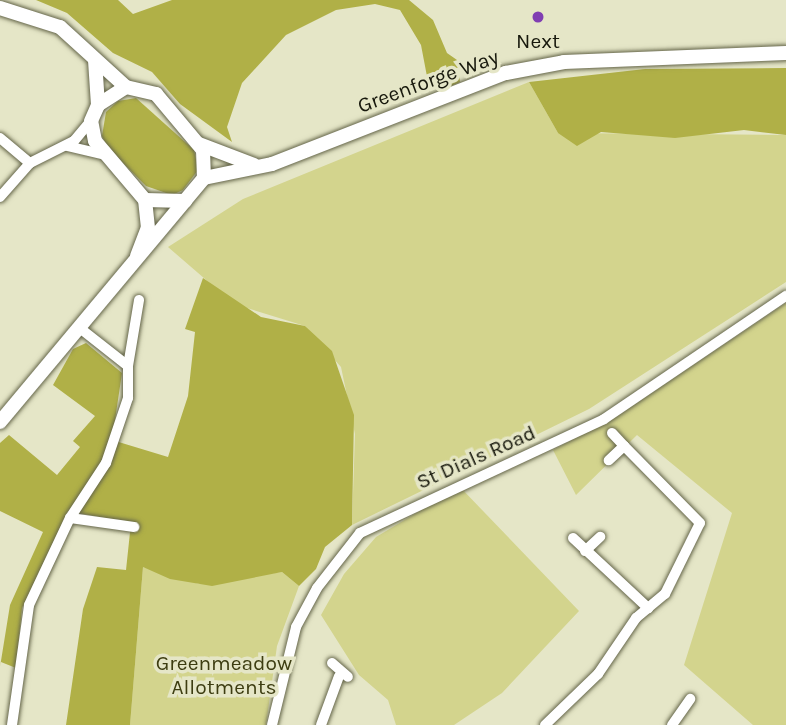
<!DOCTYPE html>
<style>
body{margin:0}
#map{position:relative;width:786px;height:725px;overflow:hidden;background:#e5e6c7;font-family:Karla,sans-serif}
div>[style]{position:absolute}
.green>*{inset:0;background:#d3d48d}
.forest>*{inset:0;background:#b0b047}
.roads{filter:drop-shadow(0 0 2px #646549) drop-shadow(0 0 2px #646549)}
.minor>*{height:10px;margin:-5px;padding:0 5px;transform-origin:5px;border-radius:5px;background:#fff}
.tertiary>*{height:14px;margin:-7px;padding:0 7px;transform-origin:7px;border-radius:7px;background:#fff}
.dots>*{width:19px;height:19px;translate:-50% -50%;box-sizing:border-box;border:4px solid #e5e6c7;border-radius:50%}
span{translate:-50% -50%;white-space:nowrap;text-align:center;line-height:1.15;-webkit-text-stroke:7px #e5e6c7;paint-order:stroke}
.poi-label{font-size:21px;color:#17180c}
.street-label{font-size:21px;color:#17180c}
.park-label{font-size:21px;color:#3d3d11}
</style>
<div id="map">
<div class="green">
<div style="clip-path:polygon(529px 82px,558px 133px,786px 135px,786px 282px,589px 409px,352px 525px,355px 434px,341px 367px,305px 326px,234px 304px,168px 247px,243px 199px)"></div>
<div style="clip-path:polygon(786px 303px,786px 725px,753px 725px,684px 665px,732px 513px,637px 435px,576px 495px,553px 450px,619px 415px)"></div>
<div style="clip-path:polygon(460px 487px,579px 611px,502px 693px,454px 725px,396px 725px,388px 700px,359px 675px,321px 615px,344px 574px,376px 537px)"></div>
<div style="clip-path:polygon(143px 567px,199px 584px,282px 572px,299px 586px,277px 646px,266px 725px,130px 725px)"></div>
</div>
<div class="forest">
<div style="clip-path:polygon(36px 0,118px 0,133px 14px,172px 0,409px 0,433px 20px,447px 53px,457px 60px,460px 82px,442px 90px,429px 87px,421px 45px,400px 10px,375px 4px,336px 10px,286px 35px,242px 83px,227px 127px,232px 142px,180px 104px,152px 72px,113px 53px,67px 13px)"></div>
<div style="clip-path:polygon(786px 68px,786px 135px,744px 130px,675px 138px,601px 132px,577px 146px,558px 133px,529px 82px,645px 69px)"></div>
<div style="clip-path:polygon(136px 98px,194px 150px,198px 170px,183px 190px,172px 195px,146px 186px,108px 148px,102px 136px,106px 112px,118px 101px)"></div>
<div style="clip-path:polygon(203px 278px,261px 317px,305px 326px,332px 351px,354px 415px,352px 525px,325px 547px,316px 569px,299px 586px,282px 572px,212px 586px,170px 579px,143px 567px,130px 725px,66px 725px,83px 609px,97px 567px,126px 570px,131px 523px,68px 511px,22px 608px,16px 668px,1px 662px,0 667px,10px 605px,43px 532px,0 511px,0 443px,9px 435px,57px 475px,80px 447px,73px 441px,95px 416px,53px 385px,73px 349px,86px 343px,122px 373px,112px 440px,168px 457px,188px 396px,195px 332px,185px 329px)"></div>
</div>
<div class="roads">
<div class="minor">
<div style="left:0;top:138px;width:39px;rotate:40deg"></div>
<div style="left:67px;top:146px;width:37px;rotate:13deg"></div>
<div style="left:0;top:197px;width:45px;rotate:-48.6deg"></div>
<div style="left:30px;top:163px;width:49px;rotate:-26.6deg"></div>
<div style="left:74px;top:141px;width:26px;rotate:-50deg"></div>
<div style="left:128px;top:366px;width:67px;rotate:-80.5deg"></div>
<div style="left:612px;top:433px;width:18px;rotate:47deg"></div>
<div style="left:70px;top:518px;width:65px;rotate:8deg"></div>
<div style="left:573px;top:538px;width:103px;rotate:43deg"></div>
<div style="left:585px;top:551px;width:21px;rotate:-43deg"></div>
<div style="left:332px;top:663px;width:21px;rotate:41deg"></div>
<div style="left:12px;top:725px;width:121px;rotate:-81.9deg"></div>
<div style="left:29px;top:605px;width:96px;rotate:-64.8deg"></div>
<div style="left:70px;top:518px;width:66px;rotate:-56.8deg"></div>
<div style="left:106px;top:463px;width:69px;rotate:-71.3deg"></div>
<div style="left:128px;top:398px;width:32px;rotate:-90deg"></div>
<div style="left:128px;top:366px;width:60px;rotate:-141.8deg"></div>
<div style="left:272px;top:725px;width:101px;rotate:-76.2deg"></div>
<div style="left:296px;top:627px;width:44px;rotate:-61.7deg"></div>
<div style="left:317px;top:588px;width:70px;rotate:-52deg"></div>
<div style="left:360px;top:533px;width:269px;rotate:-25deg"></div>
<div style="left:604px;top:419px;width:220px;rotate:-34.1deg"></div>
<div style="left:321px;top:725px;width:52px;rotate:-69.8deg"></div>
<div style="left:545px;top:725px;width:74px;rotate:-43.9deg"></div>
<div style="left:598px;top:674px;width:68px;rotate:-55.8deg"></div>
<div style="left:636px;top:618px;width:38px;rotate:-40deg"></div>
<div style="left:665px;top:594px;width:79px;rotate:-63.8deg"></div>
<div style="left:700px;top:523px;width:108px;rotate:-134.6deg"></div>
<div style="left:624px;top:446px;width:21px;rotate:137deg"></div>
<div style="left:672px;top:725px;width:32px;rotate:-55deg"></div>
</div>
<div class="tertiary">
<div style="left:0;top:8px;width:63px;rotate:17.6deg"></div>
<div style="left:60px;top:27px;width:89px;rotate:42.3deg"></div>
<div style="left:95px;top:60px;width:45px;rotate:86.2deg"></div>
<div style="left:126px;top:87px;width:31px;rotate:13deg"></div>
<div style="left:156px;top:94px;width:73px;rotate:50deg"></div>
<div style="left:203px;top:150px;width:28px;rotate:88deg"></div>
<div style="left:204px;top:178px;width:30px;rotate:130deg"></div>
<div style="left:185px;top:201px;width:40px;rotate:-178.6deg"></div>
<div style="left:145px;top:200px;width:77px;rotate:-130.3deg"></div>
<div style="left:95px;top:141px;width:20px;rotate:-101deg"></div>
<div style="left:91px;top:121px;width:17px;rotate:-66deg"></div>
<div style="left:98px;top:105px;width:33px;rotate:-33deg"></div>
<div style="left:199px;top:144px;width:59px;rotate:20.9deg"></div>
<div style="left:204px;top:178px;width:69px;rotate:-11.6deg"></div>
<div style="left:272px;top:164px;width:251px;rotate:-21.3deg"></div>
<div style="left:506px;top:73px;width:59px;rotate:-10.7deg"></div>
<div style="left:564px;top:62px;width:222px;rotate:-2.3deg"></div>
<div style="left:137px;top:256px;width:30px;rotate:-69deg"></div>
<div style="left:148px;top:228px;width:28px;rotate:-96deg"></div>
<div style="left:0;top:422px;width:288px;rotate:-50.1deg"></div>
</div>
</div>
<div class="dots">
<div style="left:538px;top:17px;background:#803eb2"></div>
</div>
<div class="poi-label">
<span style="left:538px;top:41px">Next</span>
</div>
<div class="street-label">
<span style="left:428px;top:81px;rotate:-20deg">Greenforge Way</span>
<span style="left:476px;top:457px;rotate:-24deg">St Dials Road</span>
</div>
<div class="park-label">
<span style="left:224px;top:675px">Greenmeadow<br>Allotments</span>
</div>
</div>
